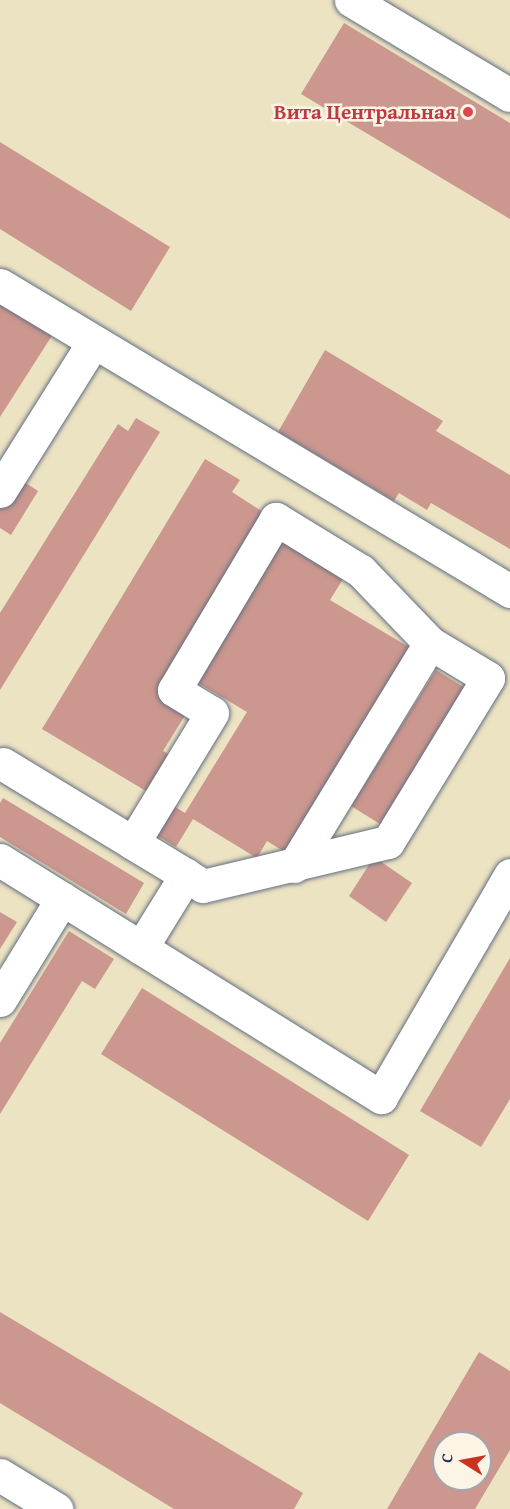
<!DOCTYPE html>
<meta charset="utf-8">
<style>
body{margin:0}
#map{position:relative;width:510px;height:1509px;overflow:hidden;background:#ece3c2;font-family:"Gentium Book Plus",serif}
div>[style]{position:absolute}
.building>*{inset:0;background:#cb978e}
.roads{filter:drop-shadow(0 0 2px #646e81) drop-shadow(0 0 2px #646e81)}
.minor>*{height:33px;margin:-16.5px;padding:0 16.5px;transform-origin:16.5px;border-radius:16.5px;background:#fff}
.dots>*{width:16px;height:16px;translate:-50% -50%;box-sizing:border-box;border:3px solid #fcf5e5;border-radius:50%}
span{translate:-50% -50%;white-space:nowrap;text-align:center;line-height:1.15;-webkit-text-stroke:5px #fcf5e5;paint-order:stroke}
.health-label{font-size:21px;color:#be3a42;font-weight:700}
.right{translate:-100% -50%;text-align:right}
.north{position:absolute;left:432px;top:1431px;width:60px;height:60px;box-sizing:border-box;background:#fcf5e5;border:2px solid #a2a6af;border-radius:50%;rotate:281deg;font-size:16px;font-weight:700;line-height:24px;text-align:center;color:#1b2f5e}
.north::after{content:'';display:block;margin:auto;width:21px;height:27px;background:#c8321e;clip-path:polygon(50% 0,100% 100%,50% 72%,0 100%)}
</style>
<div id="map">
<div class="building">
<div style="clip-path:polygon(344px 23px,510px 123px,510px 219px,301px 94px)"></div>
<div style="clip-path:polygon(0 142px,170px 247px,131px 311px,0 229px)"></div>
<div style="clip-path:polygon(0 300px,53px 334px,0 417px)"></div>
<div style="clip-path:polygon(325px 350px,443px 421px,436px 431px,510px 475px,510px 549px,431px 503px,427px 510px,399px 493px,394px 501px,278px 432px)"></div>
<div style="clip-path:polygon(136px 418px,160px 432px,0 690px,0 613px,118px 424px,128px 431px)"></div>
<div style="clip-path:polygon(205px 459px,240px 480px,232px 492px,266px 514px,158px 695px,187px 712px,163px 751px,173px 757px,151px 794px,42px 729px)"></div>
<div style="clip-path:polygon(0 466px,38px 491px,11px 535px,0 528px)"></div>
<div style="clip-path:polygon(282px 542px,343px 579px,330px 600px,412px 649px,288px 854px,267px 841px,257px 858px,193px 819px,176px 847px,155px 834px,172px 805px,185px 813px,247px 712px,198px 683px)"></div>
<div style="clip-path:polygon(436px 670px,465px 688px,380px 824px,351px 806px)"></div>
<div style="clip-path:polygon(3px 798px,144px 883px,126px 914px,0 837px,0 803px)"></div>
<div style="clip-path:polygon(374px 857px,412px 883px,386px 922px,349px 896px)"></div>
<div style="clip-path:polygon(0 912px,17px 922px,0 949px)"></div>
<div style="clip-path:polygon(69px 931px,114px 959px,95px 989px,82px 981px,0 1114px,0 1043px)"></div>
<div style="clip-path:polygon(510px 958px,510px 1099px,481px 1147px,420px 1111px)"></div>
<div style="clip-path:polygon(142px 988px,409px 1155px,368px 1221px,101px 1054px)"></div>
<div style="clip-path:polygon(0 1312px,303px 1493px,294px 1509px,174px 1509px,0 1403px)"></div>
<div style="clip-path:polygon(evenodd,479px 1352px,510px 1371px,510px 1450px,475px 1509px,387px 1509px,479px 1352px,444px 1443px,480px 1443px,480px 1479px,444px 1479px,444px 1443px)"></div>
</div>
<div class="roads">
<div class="minor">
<div style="left:351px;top:0;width:185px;rotate:30.9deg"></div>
<div style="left:0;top:285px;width:595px;rotate:30.96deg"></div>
<div style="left:0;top:491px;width:175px;rotate:-57.9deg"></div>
<div style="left:3px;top:764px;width:152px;rotate:31.3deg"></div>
<div style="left:133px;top:843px;width:62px;rotate:31.1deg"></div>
<div style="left:186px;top:875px;width:20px;rotate:33deg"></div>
<div style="left:203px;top:886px;width:190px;rotate:-13.4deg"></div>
<div style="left:388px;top:842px;width:192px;rotate:-58.6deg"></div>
<div style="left:488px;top:678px;width:68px;rotate:-148.9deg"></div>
<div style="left:430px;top:643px;width:100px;rotate:-133.8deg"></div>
<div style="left:361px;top:571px;width:100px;rotate:-148.5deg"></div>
<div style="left:276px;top:519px;width:199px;rotate:120.8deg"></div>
<div style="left:174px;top:690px;width:44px;rotate:31.2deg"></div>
<div style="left:212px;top:713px;width:152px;rotate:121.3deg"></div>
<div style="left:0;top:860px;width:449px;rotate:31.9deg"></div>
<div style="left:381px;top:1097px;width:257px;rotate:-59.8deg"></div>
<div style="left:294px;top:866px;width:261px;rotate:-58.6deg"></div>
<div style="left:141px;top:948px;width:86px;rotate:-58.3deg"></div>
<div style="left:0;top:1000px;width:119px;rotate:-58.5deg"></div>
<div style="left:0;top:1475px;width:66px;rotate:31.3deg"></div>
</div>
</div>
<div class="dots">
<div style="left:468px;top:112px;background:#e0444e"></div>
</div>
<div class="health-label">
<span class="right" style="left:456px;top:112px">Вита Центральная</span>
</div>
<div class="north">С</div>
</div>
